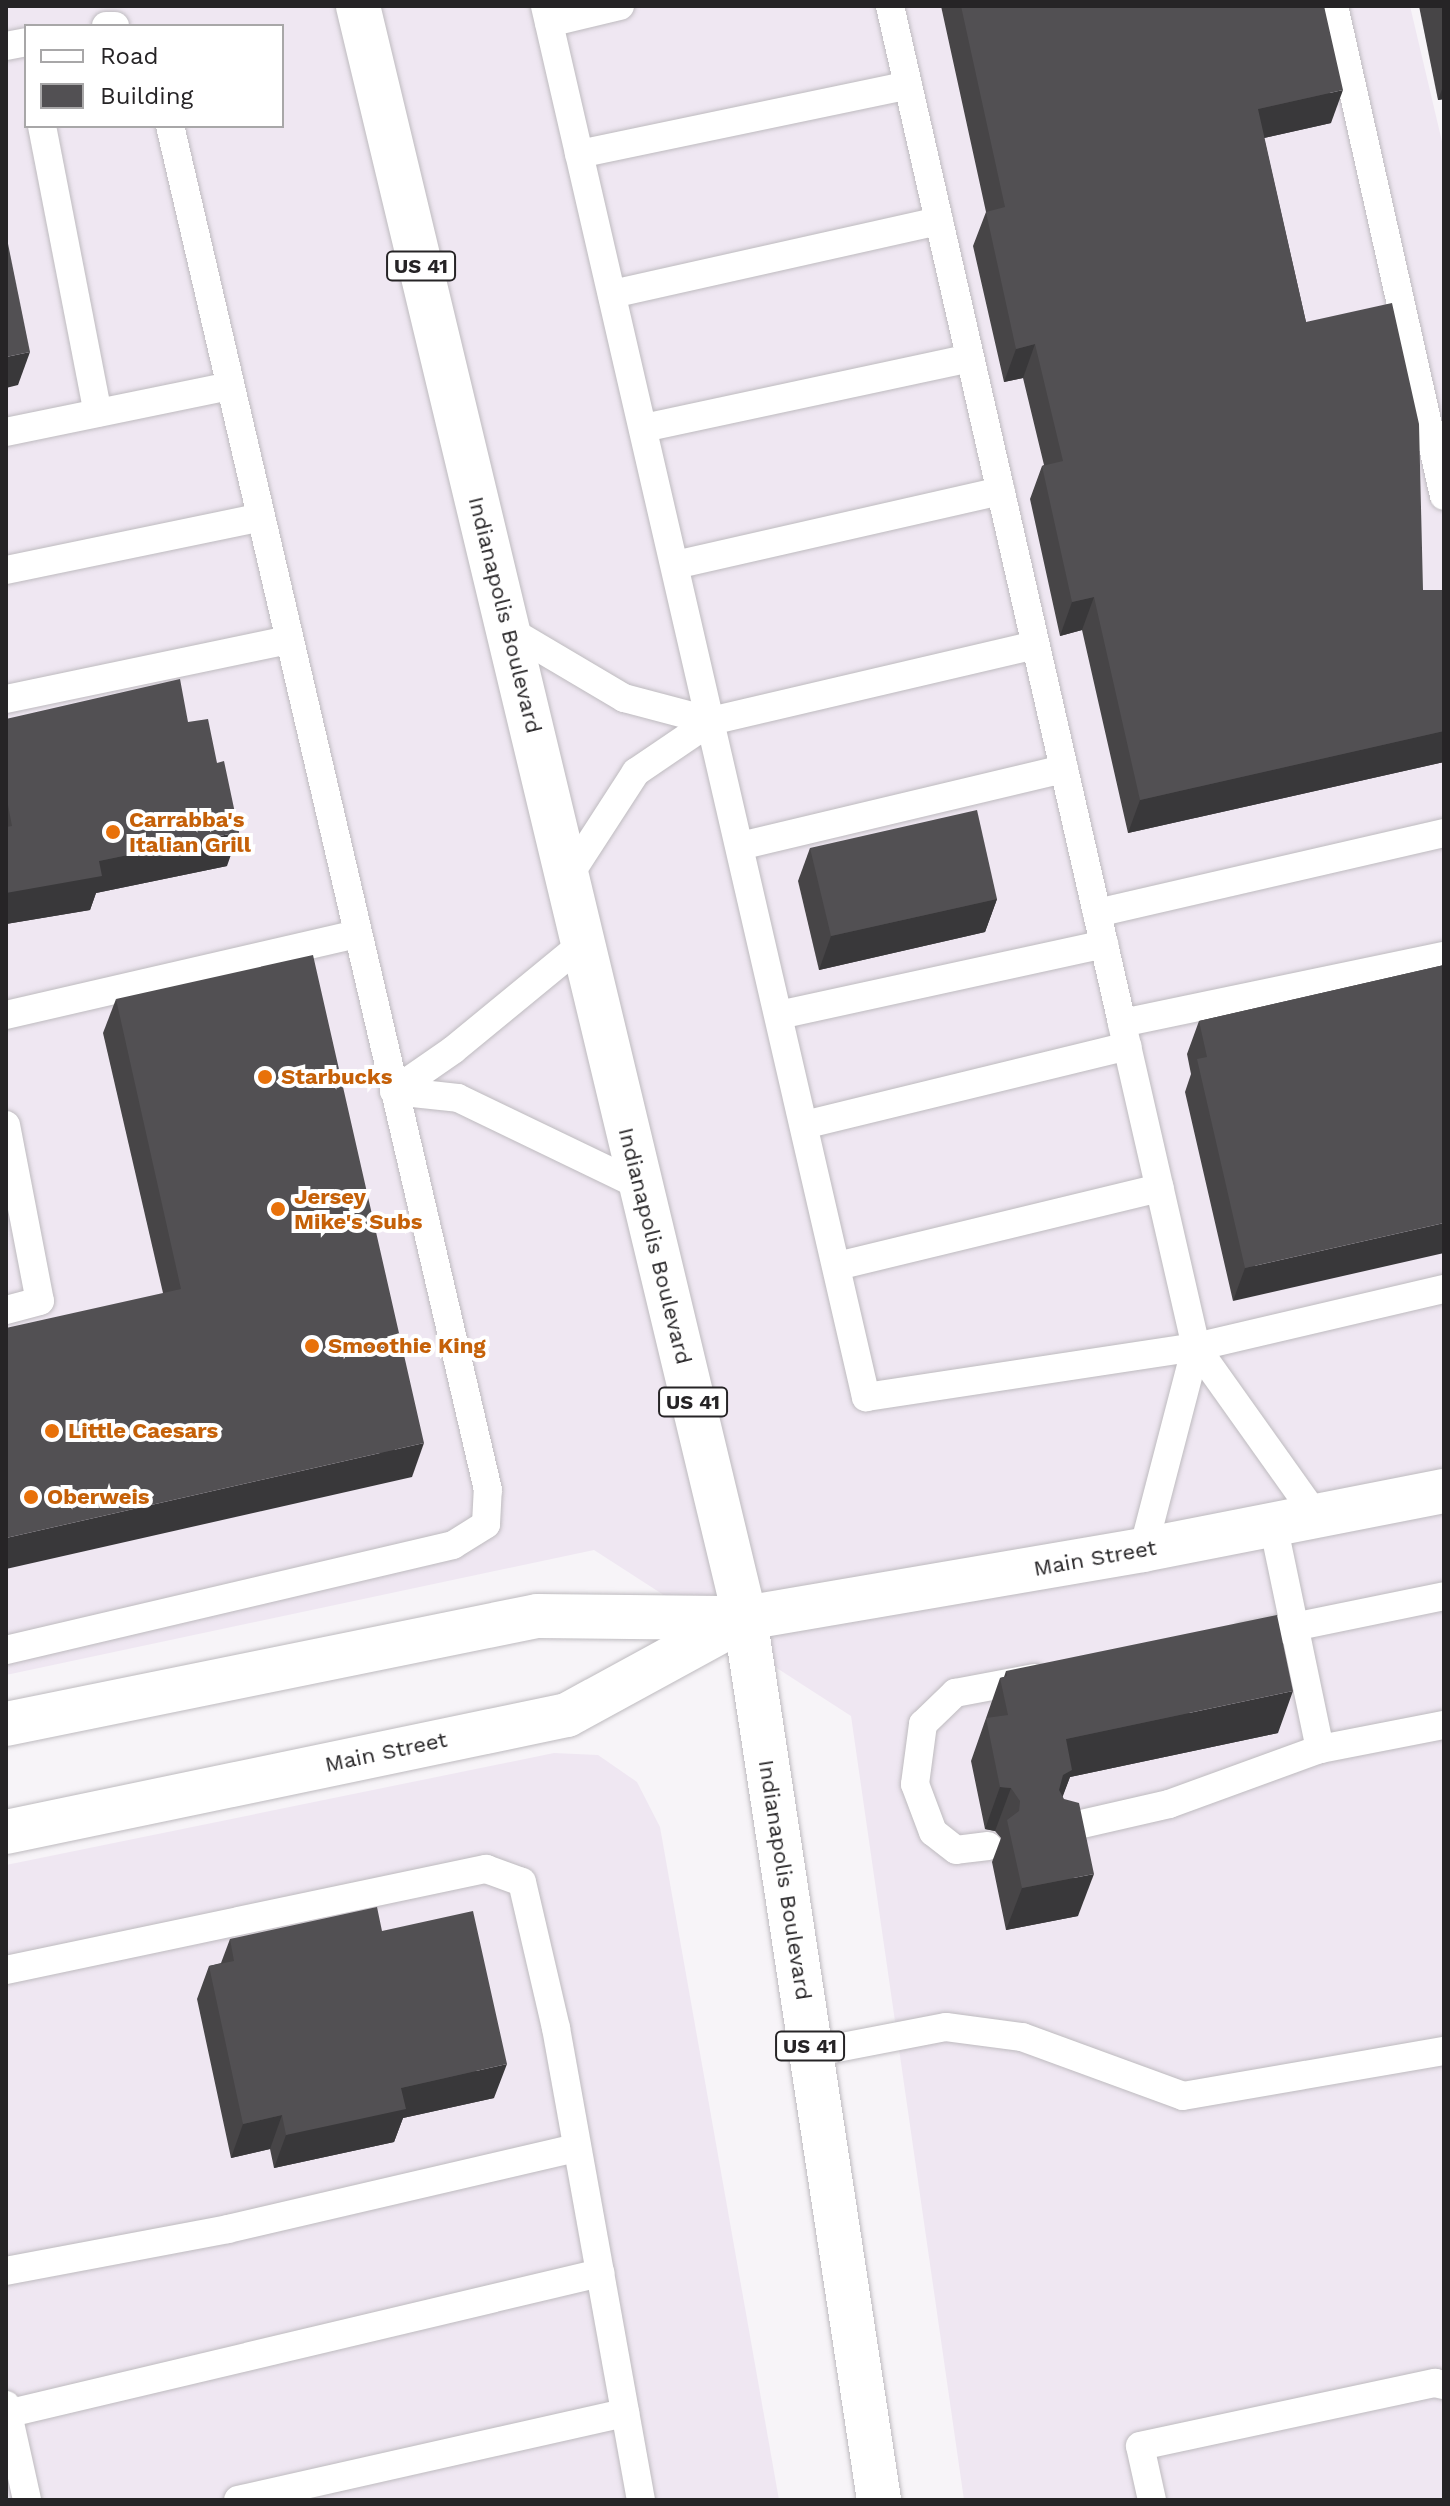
<!DOCTYPE html>
<style>
body{margin:0}
#map{position:relative;width:1450px;height:2506px;overflow:hidden;background:#f7f4f8;font-family:"Work Sans",sans-serif}
div>[style]{position:absolute}
.built>*{inset:0;background:#efe7f2}
.roads{filter:drop-shadow(0 0 2px #bebbbf) drop-shadow(0 0 2px #bebbbf)}
.lane>*{height:28px;margin:-14px;padding:0 14px;transform-origin:14px;border-radius:14px;background:#fff}
.secondary>*{height:44px;margin:-22px;padding:0 22px;transform-origin:22px;border-radius:22px;background:#fff}
.highway>*{height:44px;margin:-22px;padding:0 22px;transform-origin:22px;border-radius:22px;background:#fff}
.wall>*{inset:0;background:#474547}
.shaded-wall>*{inset:0;background:#39383a}
.building>*{inset:0;background:#525053}
.dots>*{width:22px;height:22px;translate:-50% -50%;box-sizing:border-box;border:4px solid #fff;border-radius:50%}
span{translate:-50% -50%;white-space:nowrap;text-align:center;line-height:1.15;-webkit-text-stroke:8px #fff;paint-order:stroke}
.shield-label span{padding:2px 6px;background:#fff;border:2px solid;border-radius:6px;-webkit-text-stroke-width:0}
.shield-label{font-size:20px;color:#262426;font-weight:700}
.street-label{font-size:22px;color:#262426}
.food-label{font-size:22px;color:#c56008;font-weight:700}
.left{translate:0 -50%;text-align:left}
.frame{position:absolute;inset:0;border:8px solid #262426;pointer-events:none}
.legend{position:absolute;left:24px;top:24px;width:260px;height:104px;box-sizing:border-box;background:#fff;border:2px solid #a8a7a8;margin:0;padding:10px 14px;list-style:none;font-size:24px;color:#262426}
.legend li{display:flex;align-items:center;gap:16px;height:40px}
.legend b{width:40px;border:2px solid #a8a7a8}
</style>
<div id="map">
<div class="built">
<div style="clip-path:polygon(evenodd,6px 6px,1410px 6px,1444px 150px,1444px 2500px,964px 2500px,851px 1716px,594px 1550px,6px 1675px,6px 6px,26px 26px,282px 26px,282px 126px,26px 126px,26px 26px)"></div>
<div style="clip-path:polygon(554px 1753px,598px 1755px,637px 1782px,660px 1827px,779px 2500px,6px 2500px,6px 1865px)"></div>
</div>
<div class="roads">
<div class="lane">
<div style="left:545px;top:6px;width:1428px;rotate:77.01deg"></div>
<div style="left:866px;top:1397px;width:334px;rotate:-8.6deg"></div>
<div style="left:1196px;top:1347px;width:255px;rotate:-13.2deg"></div>
<div style="left:890px;top:6px;width:1043px;rotate:77.15deg"></div>
<div style="left:1334px;top:6px;width:502px;rotate:77.35deg"></div>
<div style="left:549px;top:23px;width:73px;rotate:-13.5deg"></div>
<div style="left:106px;top:26px;width:9px"></div>
<div style="left:6px;top:46px;width:20px;rotate:-11deg"></div>
<div style="left:42px;top:126px;width:292px;rotate:79deg"></div>
<div style="left:579px;top:154px;width:336px;rotate:-11.8deg"></div>
<div style="left:612px;top:294px;width:335px;rotate:-12.6deg"></div>
<div style="left:644px;top:428px;width:333px;rotate:-12.1deg"></div>
<div style="left:6px;top:432px;width:229px;rotate:-11.6deg"></div>
<div style="left:675px;top:565px;width:334px;rotate:-12.8deg"></div>
<div style="left:6px;top:570px;width:260px;rotate:-11.7deg"></div>
<div style="left:509px;top:630px;width:134px;rotate:30.6deg"></div>
<div style="left:624px;top:698px;width:90px;rotate:14.8deg"></div>
<div style="left:6px;top:699px;width:289px;rotate:-11.8deg"></div>
<div style="left:740px;top:846px;width:333px;rotate:-13.4deg"></div>
<div style="left:568px;top:877px;width:125px;rotate:-57.1deg"></div>
<div style="left:636px;top:772px;width:91px;rotate:-34.2deg"></div>
<div style="left:711px;top:721px;width:333px;rotate:-13.2deg"></div>
<div style="left:1097px;top:913px;width:356px;rotate:-13deg"></div>
<div style="left:6px;top:1015px;width:360px;rotate:-13deg"></div>
<div style="left:779px;top:1015px;width:333px;rotate:-12.3deg"></div>
<div style="left:394px;top:1091px;width:64px;rotate:6.2deg"></div>
<div style="left:458px;top:1098px;width:203px;rotate:25.7deg"></div>
<div style="left:394px;top:1091px;width:72px;rotate:-34.8deg"></div>
<div style="left:453px;top:1050px;width:167px;rotate:-39.4deg"></div>
<div style="left:6px;top:1125px;width:179px;rotate:79.1deg"></div>
<div style="left:40px;top:1301px;width:35px;rotate:165deg"></div>
<div style="left:804px;top:1125px;width:333px;rotate:-13.7deg"></div>
<div style="left:837px;top:1266px;width:332px;rotate:-13.6deg"></div>
<div style="left:1316px;top:1516px;width:207px;rotate:-125.4deg"></div>
<div style="left:1196px;top:1347px;width:332px;rotate:-102.9deg"></div>
<div style="left:1122px;top:1023px;width:329px;rotate:-11.8deg"></div>
<div style="left:1273px;top:1524px;width:230px;rotate:78.2deg"></div>
<div style="left:1143px;top:1550px;width:210px;rotate:-75.4deg"></div>
<div style="left:1245px;top:1637px;width:203px;rotate:-11.6deg"></div>
<div style="left:6px;top:1650px;width:459px;rotate:-13.2deg"></div>
<div style="left:453px;top:1545px;width:39px;rotate:-32deg"></div>
<div style="left:486px;top:1524px;width:34px;rotate:-87deg"></div>
<div style="left:488px;top:1490px;width:1401px;rotate:-103.12deg"></div>
<div style="left:1060px;top:1829px;width:112px;rotate:-12.9deg"></div>
<div style="left:1169px;top:1804px;width:161px;rotate:-20deg"></div>
<div style="left:1320px;top:1749px;width:126px;rotate:-11deg"></div>
<div style="left:988px;top:1846px;width:32px;rotate:173deg"></div>
<div style="left:956px;top:1850px;width:29px;rotate:-142deg"></div>
<div style="left:933px;top:1832px;width:51px;rotate:-110.6deg"></div>
<div style="left:915px;top:1784px;width:61px;rotate:-82.4deg"></div>
<div style="left:923px;top:1724px;width:45px;rotate:-44.1deg"></div>
<div style="left:955px;top:1693px;width:81px;rotate:-10.6deg"></div>
<div style="left:6px;top:1970px;width:491px;rotate:-11.9deg"></div>
<div style="left:486px;top:1869px;width:38px;rotate:20deg"></div>
<div style="left:522px;top:1882px;width:150px;rotate:76.9deg"></div>
<div style="left:556px;top:2028px;width:480px;rotate:79.8deg"></div>
<div style="left:811px;top:2053px;width:137px;rotate:-10.9deg"></div>
<div style="left:946px;top:2027px;width:77px;rotate:7.5deg"></div>
<div style="left:1022px;top:2037px;width:171px;rotate:20.1deg"></div>
<div style="left:1183px;top:2096px;width:265px;rotate:-9.8deg"></div>
<div style="left:6px;top:2271px;width:226px;rotate:-10.7deg"></div>
<div style="left:228px;top:2229px;width:358px;rotate:-13.1deg"></div>
<div style="left:6px;top:2405px;width:97px;rotate:77.5deg"></div>
<div style="left:6px;top:2414px;width:611px;rotate:-13.35deg"></div>
<div style="left:238px;top:2500px;width:397px;rotate:-12.7deg"></div>
<div style="left:1152px;top:2500px;width:55px;rotate:-102.5deg"></div>
<div style="left:1140px;top:2446px;width:302px;rotate:-12.1deg"></div>
<div style="left:1435px;top:2383px;width:9px;rotate:13deg"></div>
</div>
<div class="secondary">
<div style="left:6px;top:1724px;width:542px;rotate:-11.5deg"></div>
<div style="left:537px;top:1616px;width:208px;rotate:0.6deg"></div>
<div style="left:745px;top:1618px;width:404px;rotate:-9.7deg"></div>
<div style="left:1143px;top:1550px;width:307px;rotate:-11.1deg"></div>
<div style="left:6px;top:1832px;width:573px;rotate:-11.78deg"></div>
<div style="left:567px;top:1715px;width:200px;rotate:-28.6deg"></div>
</div>
<div class="highway">
<div style="left:358px;top:6px;width:1658px;rotate:76.5deg"></div>
<div style="left:745px;top:1618px;width:892px;rotate:81.36deg"></div>
</div>
</div>
<div class="wall">
<div style="clip-path:polygon(941px 6px,1324px 6px,1331px 123px,1264px 138px,1306px 322px,1423px 590px,1444px 590px,1444px 762px,1128px 833px,1082px 630px,1060px 636px,1030px 499px,1042px 466px,1044px 465px,1023px 378px,1004px 382px,973px 246px,986px 212px)"></div>
<div style="clip-path:polygon(1419px 6px,1444px 6px,1444px 99px,1438px 100px)"></div>
<div style="clip-path:polygon(6px 719px,188px 722px,227px 866px,96px 893px,90px 910px,6px 924px)"></div>
<div style="clip-path:polygon(810px 848px,997px 899px,985px 932px,819px 970px,798px 881px)"></div>
<div style="clip-path:polygon(1444px 965px,1233px 1301px,1185px 1092px,1191px 1074px,1187px 1054px,1199px 1021px)"></div>
<div style="clip-path:polygon(116px 999px,412px 1477px,163px 1293px,103px 1033px)"></div>
<div style="clip-path:polygon(1006px 1671px,1278px 1733px,1070px 1777px,1062px 1797px,1078px 1916px,1006px 1930px,992px 1862px,1001px 1838px,995px 1831px,985px 1829px,971px 1761px,1000px 1678px,1004px 1677px)"></div>
<div style="clip-path:polygon(382px 1931px,494px 2098px,403px 2118px,394px 2142px,274px 2168px,270px 2149px,231px 2158px,197px 1999px,209px 1966px,221px 1963px,230px 1939px)"></div>
</div>
<div class="shaded-wall">
<div style="clip-path:polygon(1444px 84px,1444px 99px,1438px 100px)"></div>
<div style="clip-path:polygon(1343px 90px,1331px 123px,1246px 142px,1258px 109px)"></div>
<div style="clip-path:polygon(1035px 344px,1023px 378px,1004px 382px,1016px 349px)"></div>
<div style="clip-path:polygon(30px 352px,18px 385px,6px 388px,6px 357px)"></div>
<div style="clip-path:polygon(1094px 597px,1082px 630px,1060px 636px,1072px 602px)"></div>
<div style="clip-path:polygon(1444px 731px,1444px 762px,1128px 833px,1140px 800px)"></div>
<div style="clip-path:polygon(239px 832px,227px 866px,96px 893px,90px 910px,6px 924px,6px 893px,99px 861px)"></div>
<div style="clip-path:polygon(997px 899px,985px 932px,819px 970px,831px 936px)"></div>
<div style="clip-path:polygon(1444px 1223px,1444px 1253px,1233px 1301px,1245px 1268px)"></div>
<div style="clip-path:polygon(424px 1443px,412px 1477px,6px 1569px,6px 1538px)"></div>
<div style="clip-path:polygon(1293px 1691px,1278px 1733px,1070px 1777px,1057px 1812px,1048px 1817px,1066px 1739px)"></div>
<div style="clip-path:polygon(1000px 1787px,1011px 1788px,995px 1831px,985px 1829px)"></div>
<div style="clip-path:polygon(1094px 1874px,1078px 1916px,1006px 1930px,1022px 1888px)"></div>
<div style="clip-path:polygon(507px 2064px,494px 2098px,403px 2118px,394px 2142px,274px 2168px,286px 2135px,401px 2088px)"></div>
<div style="clip-path:polygon(282px 2115px,270px 2149px,231px 2158px,243px 2124px)"></div>
</div>
<div class="building">
<div style="clip-path:polygon(961px 6px,1324px 6px,1343px 90px,1258px 109px,1306px 322px,1392px 303px,1419px 424px,1423px 590px,1444px 590px,1444px 731px,1140px 800px,1094px 597px,1072px 602px,1042px 466px,1063px 461px,1035px 344px,1016px 349px,986px 212px,1005px 207px)"></div>
<div style="clip-path:polygon(6px 234px,30px 352px,6px 357px)"></div>
<div style="clip-path:polygon(180px 679px,188px 722px,208px 719px,217px 763px,224px 761px,239px 832px,99px 861px,102px 876px,6px 893px,6px 827px,12px 826px,6px 795px,6px 719px)"></div>
<div style="clip-path:polygon(977px 810px,997px 899px,831px 936px,810px 848px)"></div>
<div style="clip-path:polygon(313px 955px,424px 1443px,6px 1538px,6px 1328px,181px 1289px,116px 999px)"></div>
<div style="clip-path:polygon(1444px 965px,1444px 1223px,1245px 1268px,1197px 1059px,1207px 1057px,1199px 1021px)"></div>
<div style="clip-path:polygon(1277px 1615px,1293px 1691px,1066px 1739px,1072px 1770px,1063px 1775px,1059px 1790px,1064px 1799px,1079px 1803px,1094px 1874px,1022px 1888px,1007px 1820px,1019px 1811px,1020px 1801px,1011px 1788px,1000px 1787px,986px 1718px,1008px 1715px,1000px 1678px,1007px 1676px,1006px 1671px)"></div>
<div style="clip-path:polygon(377px 1907px,382px 1931px,473px 1911px,507px 2064px,401px 2088px,406px 2109px,286px 2135px,282px 2115px,243px 2124px,209px 1966px,234px 1961px,230px 1939px)"></div>
</div>
<div class="dots">
<div style="left:113px;top:832px;background:#e8710a"></div>
<div style="left:265px;top:1077px;background:#e8710a"></div>
<div style="left:278px;top:1209px;background:#e8710a"></div>
<div style="left:312px;top:1346px;background:#e8710a"></div>
<div style="left:52px;top:1431px;background:#e8710a"></div>
<div style="left:31px;top:1497px;background:#e8710a"></div>
</div>
<div class="shield-label">
<span style="left:421px;top:266px">US 41</span>
<span style="left:693px;top:1402px">US 41</span>
<span style="left:810px;top:2046px">US 41</span>
</div>
<div class="street-label">
<span style="left:505px;top:615px;rotate:76deg">Indianapolis Boulevard</span>
<span style="left:655px;top:1246px;rotate:76deg">Indianapolis Boulevard</span>
<span style="left:1095px;top:1558px;rotate:-10deg">Main Street</span>
<span style="left:386px;top:1752px;rotate:-12deg">Main Street</span>
<span style="left:785px;top:1880px;rotate:81deg">Indianapolis Boulevard</span>
</div>
<div class="food-label">
<span class="left" style="left:129px;top:832px">Carrabba's<br>Italian Grill</span>
<span class="left" style="left:281px;top:1077px">Starbucks</span>
<span class="left" style="left:294px;top:1209px">Jersey<br>Mike's Subs</span>
<span class="left" style="left:328px;top:1346px">Smoothie King</span>
<span class="left" style="left:68px;top:1431px">Little Caesars</span>
<span class="left" style="left:47px;top:1497px">Oberweis</span>
</div>
<div class="frame"></div>
<ul class="legend">
<li><b style="height:10px;background:#fff"></b>Road</li>
<li><b style="height:22px;background:#525053"></b>Building</li>
</ul>
</div>
